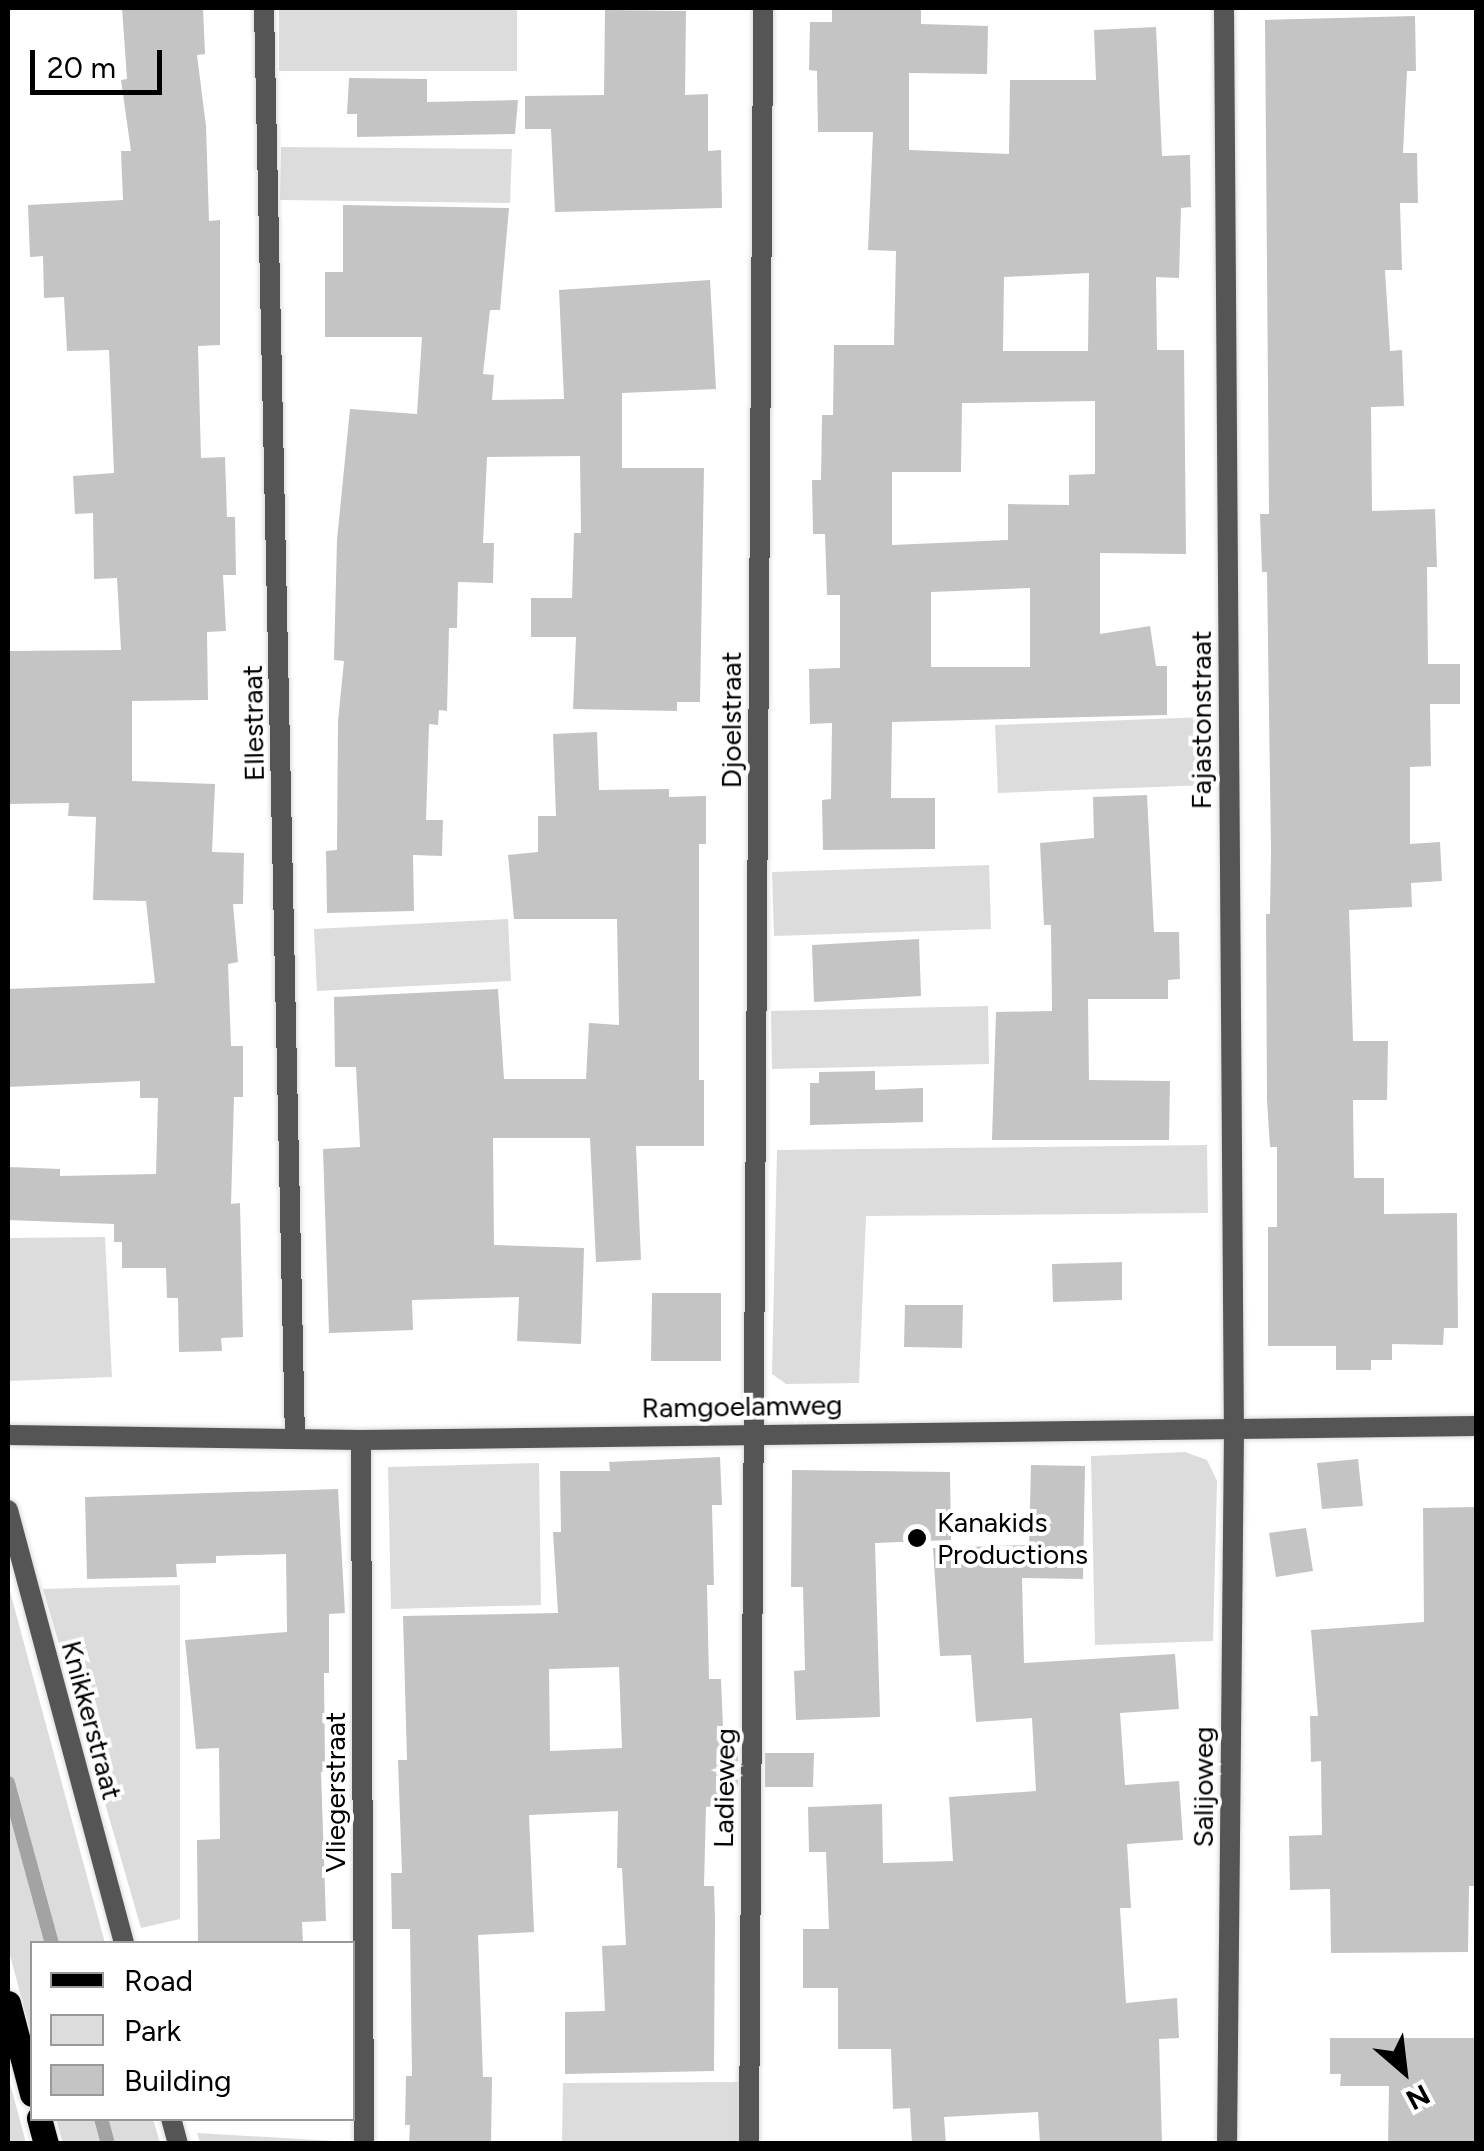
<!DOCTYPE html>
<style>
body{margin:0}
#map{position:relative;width:1484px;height:2151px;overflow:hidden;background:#fff;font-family:Figtree,sans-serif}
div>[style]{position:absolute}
.green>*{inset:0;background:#dcdcdc}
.stream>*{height:14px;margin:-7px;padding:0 7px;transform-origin:7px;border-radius:7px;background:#a3a3a3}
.building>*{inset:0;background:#c4c4c4}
.roads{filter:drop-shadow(0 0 2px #dbdbdb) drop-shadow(0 0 2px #dbdbdb)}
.street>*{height:20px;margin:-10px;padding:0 10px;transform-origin:10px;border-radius:10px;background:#555}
.primary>*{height:25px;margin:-12.5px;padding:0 12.5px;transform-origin:12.5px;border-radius:12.5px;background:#000}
.dots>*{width:28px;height:28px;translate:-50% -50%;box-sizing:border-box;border:5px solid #fff;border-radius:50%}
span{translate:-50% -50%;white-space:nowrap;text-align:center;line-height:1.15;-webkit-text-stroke:8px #fff;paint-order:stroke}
.street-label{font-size:28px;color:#000}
.poi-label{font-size:28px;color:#000}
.left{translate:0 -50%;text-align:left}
.frame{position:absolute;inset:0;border:10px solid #000;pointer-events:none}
.legend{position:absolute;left:30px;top:1941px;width:325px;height:180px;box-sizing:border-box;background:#fff;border:2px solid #999;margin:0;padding:12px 18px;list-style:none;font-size:30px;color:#000}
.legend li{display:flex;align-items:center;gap:20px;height:50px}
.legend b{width:50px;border:2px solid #999}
.north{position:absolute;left:1354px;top:2021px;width:100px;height:100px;-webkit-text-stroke:8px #fff;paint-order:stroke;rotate:152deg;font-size:28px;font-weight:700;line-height:40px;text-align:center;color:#000}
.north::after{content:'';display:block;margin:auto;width:35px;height:45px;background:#000;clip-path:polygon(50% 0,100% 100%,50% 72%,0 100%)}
.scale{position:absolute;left:30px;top:50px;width:132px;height:45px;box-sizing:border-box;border:5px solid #000;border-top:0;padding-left:12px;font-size:30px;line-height:35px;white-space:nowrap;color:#000;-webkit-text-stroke:8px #fff;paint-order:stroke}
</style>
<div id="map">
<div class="green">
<div style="clip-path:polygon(279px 8px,517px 8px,517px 71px,279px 71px)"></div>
<div style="clip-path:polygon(281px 147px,512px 149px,510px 203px,280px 200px)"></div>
<div style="clip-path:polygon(1206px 717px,1208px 785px,998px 793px,995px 725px)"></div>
<div style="clip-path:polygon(989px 865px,991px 929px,774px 936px,772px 872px)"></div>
<div style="clip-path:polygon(508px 919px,511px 981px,317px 991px,314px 929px)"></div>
<div style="clip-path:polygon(988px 1006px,989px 1064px,772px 1069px,771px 1011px)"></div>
<div style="clip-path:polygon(1207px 1145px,1208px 1213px,866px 1216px,859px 1383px,786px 1384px,772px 1374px,777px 1150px)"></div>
<div style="clip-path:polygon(105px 1237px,112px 1377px,8px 1381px,8px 1238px)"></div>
<div style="clip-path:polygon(1185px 1452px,1207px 1460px,1217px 1481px,1213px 1641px,1095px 1645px,1091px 1456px)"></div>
<div style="clip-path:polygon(539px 1463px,541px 1605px,391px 1609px,388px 1467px)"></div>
<div style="clip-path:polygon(8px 1584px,105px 1943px,32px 1944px,32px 2037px,8px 1948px)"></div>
<div style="clip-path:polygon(180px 1585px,180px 1919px,141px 1928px,43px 1589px)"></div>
<div style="clip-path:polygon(8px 2076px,26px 2143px,8px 2143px)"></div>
<div style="clip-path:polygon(739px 2082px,739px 2143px,562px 2144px,563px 2083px)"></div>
<div style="clip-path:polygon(56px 2119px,153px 2119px,160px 2143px,63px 2143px)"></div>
<div style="clip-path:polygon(197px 2133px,352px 2142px,352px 2143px,200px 2143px)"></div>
</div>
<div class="stream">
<div style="left:8px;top:1783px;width:167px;rotate:74.7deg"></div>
<div style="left:101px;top:2118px;width:27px;rotate:75deg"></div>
</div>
<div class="building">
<div style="clip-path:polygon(122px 8px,203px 8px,205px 54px,197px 55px,206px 126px,209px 221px,220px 220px,220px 345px,198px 346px,201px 458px,225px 457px,227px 517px,235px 517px,236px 575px,223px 575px,226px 631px,207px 632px,208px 700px,132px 701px,132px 781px,215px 784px,212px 852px,244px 853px,243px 904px,233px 904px,238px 962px,228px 964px,231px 1046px,243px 1046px,243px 1097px,234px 1097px,231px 1204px,240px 1203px,243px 1337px,221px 1338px,222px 1351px,179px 1352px,178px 1298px,167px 1298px,166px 1268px,122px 1268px,122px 1242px,114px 1242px,114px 1224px,8px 1220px,8px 1167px,60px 1169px,60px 1176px,156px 1174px,158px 1098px,140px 1098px,140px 1081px,8px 1087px,8px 989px,155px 983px,146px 901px,93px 900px,96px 817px,68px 816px,69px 803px,8px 804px,8px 651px,121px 650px,117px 578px,94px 579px,93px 513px,75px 514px,73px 476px,114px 473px,109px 350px,67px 351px,64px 297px,44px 298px,43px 256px,30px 257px,28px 205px,123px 200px,121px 151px,131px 151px,121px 80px,127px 79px)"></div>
<div style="clip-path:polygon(evenodd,832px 8px,921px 8px,921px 24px,988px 26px,987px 74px,909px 73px,909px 150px,1009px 154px,1010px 80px,1096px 80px,1094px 30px,1156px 27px,1162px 156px,1190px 155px,1191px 207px,1181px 208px,1179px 278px,1156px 277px,1157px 350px,1184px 350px,1186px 554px,1100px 553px,1100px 634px,1150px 626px,1156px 666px,1167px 666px,1167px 715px,892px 722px,891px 798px,935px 798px,935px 849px,823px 850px,822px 800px,831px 799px,832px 723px,810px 724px,809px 669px,840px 668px,840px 595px,827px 595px,825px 534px,813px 534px,812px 480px,821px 480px,822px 415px,833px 415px,834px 345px,894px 345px,896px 251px,868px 250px,873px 132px,818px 132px,817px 71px,809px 70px,810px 22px,832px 22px,832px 8px,1089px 273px,1088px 351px,1003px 351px,1004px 277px,1089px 273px,832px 8px,1095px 401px,1095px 474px,1069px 475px,1069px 505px,1008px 504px,1008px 540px,892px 545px,892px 472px,961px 472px,962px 403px,1095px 401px,832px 8px,1030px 588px,1030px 667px,931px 667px,931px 592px,1030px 588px)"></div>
<div style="clip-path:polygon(605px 10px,686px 11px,685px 95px,708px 94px,708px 151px,721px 150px,722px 208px,555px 212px,551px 129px,525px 129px,525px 96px,604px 95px)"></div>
<div style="clip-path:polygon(1415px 16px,1416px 71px,1407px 71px,1403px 153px,1417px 153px,1418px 203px,1400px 203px,1402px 270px,1385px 270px,1390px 351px,1402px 350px,1404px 406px,1371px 407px,1372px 511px,1435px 509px,1437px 567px,1427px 567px,1428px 664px,1460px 664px,1460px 704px,1430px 704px,1431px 766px,1410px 767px,1410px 844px,1440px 842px,1442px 881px,1411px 883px,1412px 907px,1349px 910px,1353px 1041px,1388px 1041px,1387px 1100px,1353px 1100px,1354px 1178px,1384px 1178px,1384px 1214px,1457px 1213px,1458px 1328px,1444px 1328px,1443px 1345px,1392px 1344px,1392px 1360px,1371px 1360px,1371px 1370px,1336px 1370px,1336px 1346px,1268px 1346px,1268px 1227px,1277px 1227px,1277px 1147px,1270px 1147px,1267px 1100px,1266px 914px,1270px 914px,1271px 850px,1267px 572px,1262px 572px,1260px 514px,1269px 514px,1265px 20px)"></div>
<div style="clip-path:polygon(349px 78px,427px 79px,427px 102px,518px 100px,515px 134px,357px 137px,357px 114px,347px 114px)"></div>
<div style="clip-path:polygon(343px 205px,509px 208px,500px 310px,490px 310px,483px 374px,494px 375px,492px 400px,564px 399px,559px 290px,710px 280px,716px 389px,622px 393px,622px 468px,704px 468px,700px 702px,677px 702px,677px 711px,573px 709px,576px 637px,531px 637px,531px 598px,572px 598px,574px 533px,581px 533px,580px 456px,487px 457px,483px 543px,494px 543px,493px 583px,458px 582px,457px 628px,449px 628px,447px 711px,439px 710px,438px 725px,429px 724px,426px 820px,443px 820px,442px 856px,413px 855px,414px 911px,327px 913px,326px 851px,337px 850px,338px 721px,344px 661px,334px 660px,337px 540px,350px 409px,417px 414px,422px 337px,325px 337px,325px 272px,343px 272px)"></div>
<div style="clip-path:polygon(597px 732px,599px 790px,669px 789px,669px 797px,706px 796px,706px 844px,699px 844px,699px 1080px,704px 1080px,704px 1146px,636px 1146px,641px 1260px,596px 1262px,590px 1138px,493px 1138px,494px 1245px,584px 1248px,581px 1344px,517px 1341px,519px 1297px,412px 1300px,413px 1330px,329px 1333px,323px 1149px,360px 1147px,356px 1067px,335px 1067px,334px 997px,498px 989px,504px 1079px,586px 1079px,589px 1023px,619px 1025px,617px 919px,514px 919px,508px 855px,538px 852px,538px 816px,556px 816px,553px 734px)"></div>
<div style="clip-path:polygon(1147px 795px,1154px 932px,1179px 932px,1180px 979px,1168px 980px,1168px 999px,1088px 999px,1089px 1080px,1170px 1081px,1169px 1140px,992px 1140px,996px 1012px,1052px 1011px,1051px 925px,1044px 925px,1040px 843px,1094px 838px,1093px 797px)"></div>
<div style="clip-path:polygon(919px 939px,921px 996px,814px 1002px,812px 945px)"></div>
<div style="clip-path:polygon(875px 1071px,875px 1090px,923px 1088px,923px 1122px,810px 1125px,810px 1083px,819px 1083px,819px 1072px)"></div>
<div style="clip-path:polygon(1122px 1262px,1122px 1300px,1053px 1302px,1052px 1264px)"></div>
<div style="clip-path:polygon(652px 1293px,721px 1293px,721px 1361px,651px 1361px)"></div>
<div style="clip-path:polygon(905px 1305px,963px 1305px,962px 1348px,904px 1347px)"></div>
<div style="clip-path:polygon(evenodd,720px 1457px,722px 1505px,712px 1505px,714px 1585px,707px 1585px,709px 1679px,721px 1679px,724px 1752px,738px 1752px,738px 1787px,730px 1787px,731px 1805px,706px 1807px,704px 1886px,714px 1886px,715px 1920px,714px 2071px,565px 2074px,565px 2012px,605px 2011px,602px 1946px,626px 1945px,622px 1868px,617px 1868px,618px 1811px,529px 1815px,534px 1932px,478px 1935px,483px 2077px,492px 2077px,491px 2144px,409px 2144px,410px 2125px,405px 2125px,406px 2076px,412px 2076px,410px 1929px,392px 1929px,391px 1873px,402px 1873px,398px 1760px,407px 1760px,403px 1616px,558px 1613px,553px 1532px,561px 1532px,560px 1471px,610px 1471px,609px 1462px,720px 1457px,619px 1667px,622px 1748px,550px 1751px,549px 1669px,619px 1667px)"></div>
<div style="clip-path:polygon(1358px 1459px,1363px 1506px,1322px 1509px,1317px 1463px)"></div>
<div style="clip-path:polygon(1031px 1465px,1085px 1466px,1083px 1579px,1022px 1578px,1024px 1663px,1175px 1654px,1179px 1709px,1120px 1713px,1125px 1785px,1179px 1781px,1183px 1840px,1127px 1844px,1131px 1908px,1120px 1908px,1126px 2003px,1177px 1998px,1179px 2038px,1159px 2039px,1162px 2144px,1040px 2144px,1038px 2112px,944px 2117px,946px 2144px,912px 2144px,910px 2108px,893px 2109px,891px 2049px,838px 2049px,838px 1988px,803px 1988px,803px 1929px,829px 1929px,826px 1852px,809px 1852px,808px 1807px,882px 1804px,883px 1863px,953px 1861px,949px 1797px,1036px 1791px,1032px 1718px,976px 1722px,971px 1655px,940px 1656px,933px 1548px,1029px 1545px)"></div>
<div style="clip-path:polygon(792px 1470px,950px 1472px,951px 1540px,875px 1543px,880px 1717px,796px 1720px,794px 1671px,805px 1670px,803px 1587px,791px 1587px)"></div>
<div style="clip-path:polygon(338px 1489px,345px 1613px,329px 1614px,329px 1673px,324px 1673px,325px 1772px,321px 1772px,326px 1921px,302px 1922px,303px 1944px,198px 1944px,197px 1840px,220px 1839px,219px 1748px,196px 1749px,185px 1640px,287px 1632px,286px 1554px,216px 1556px,216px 1563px,176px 1564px,177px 1577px,87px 1579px,85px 1497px)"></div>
<div style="clip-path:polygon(1476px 1507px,1476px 1886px,1469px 1886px,1468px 1952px,1331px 1953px,1330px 1889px,1290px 1890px,1289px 1836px,1322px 1835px,1321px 1761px,1311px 1762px,1310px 1716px,1318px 1716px,1311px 1630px,1424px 1622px,1423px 1508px)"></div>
<div style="clip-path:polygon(1306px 1528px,1313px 1571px,1276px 1577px,1269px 1533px)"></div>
<div style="clip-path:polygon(765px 1753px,814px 1753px,813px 1787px,765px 1787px)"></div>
<div style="clip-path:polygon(1330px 2038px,1476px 2038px,1476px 2144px,1388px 2144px,1389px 2086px,1340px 2086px,1341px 2074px,1330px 2074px)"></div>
</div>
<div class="roads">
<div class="street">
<div style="left:264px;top:8px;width:1430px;rotate:88.76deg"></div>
<div style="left:1224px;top:8px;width:1423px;rotate:89.6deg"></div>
<div style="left:1234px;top:1431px;width:713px;rotate:90.56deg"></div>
<div style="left:8px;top:1435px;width:353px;rotate:0.8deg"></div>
<div style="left:361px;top:1440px;width:1115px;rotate:-0.72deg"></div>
<div style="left:361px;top:1440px;width:704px;rotate:89.76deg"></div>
<div style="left:8px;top:1510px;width:449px;rotate:75deg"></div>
<div style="left:171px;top:2118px;width:27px;rotate:75deg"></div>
<div style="left:749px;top:2144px;width:2136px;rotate:-89.62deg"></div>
</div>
<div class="primary">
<div style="left:8px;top:2003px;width:94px;rotate:75.2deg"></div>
<div style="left:39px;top:2118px;width:27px;rotate:75deg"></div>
</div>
</div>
<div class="dots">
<div style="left:917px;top:1538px;background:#000"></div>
</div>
<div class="street-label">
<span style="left:731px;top:720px;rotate:-90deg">Djoelstraat</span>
<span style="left:1201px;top:720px;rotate:-90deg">Fajastonstraat</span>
<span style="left:253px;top:723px;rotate:-91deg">Ellestraat</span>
<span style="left:742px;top:1406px;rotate:-1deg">Ramgoelamweg</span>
<span style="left:92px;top:1720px;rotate:75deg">Knikkerstraat</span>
<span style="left:1203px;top:1787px;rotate:-90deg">Salijoweg</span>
<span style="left:724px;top:1788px;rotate:-89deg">Ladieweg</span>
<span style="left:335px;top:1792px;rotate:-90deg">Vliegerstraat</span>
</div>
<div class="poi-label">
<span class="left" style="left:937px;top:1538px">Kanakids<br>Productions</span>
</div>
<div class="frame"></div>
<ul class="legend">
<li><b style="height:12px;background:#000"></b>Road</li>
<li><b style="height:28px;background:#dcdcdc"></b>Park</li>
<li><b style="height:28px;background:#c4c4c4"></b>Building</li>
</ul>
<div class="north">N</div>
<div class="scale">20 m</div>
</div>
